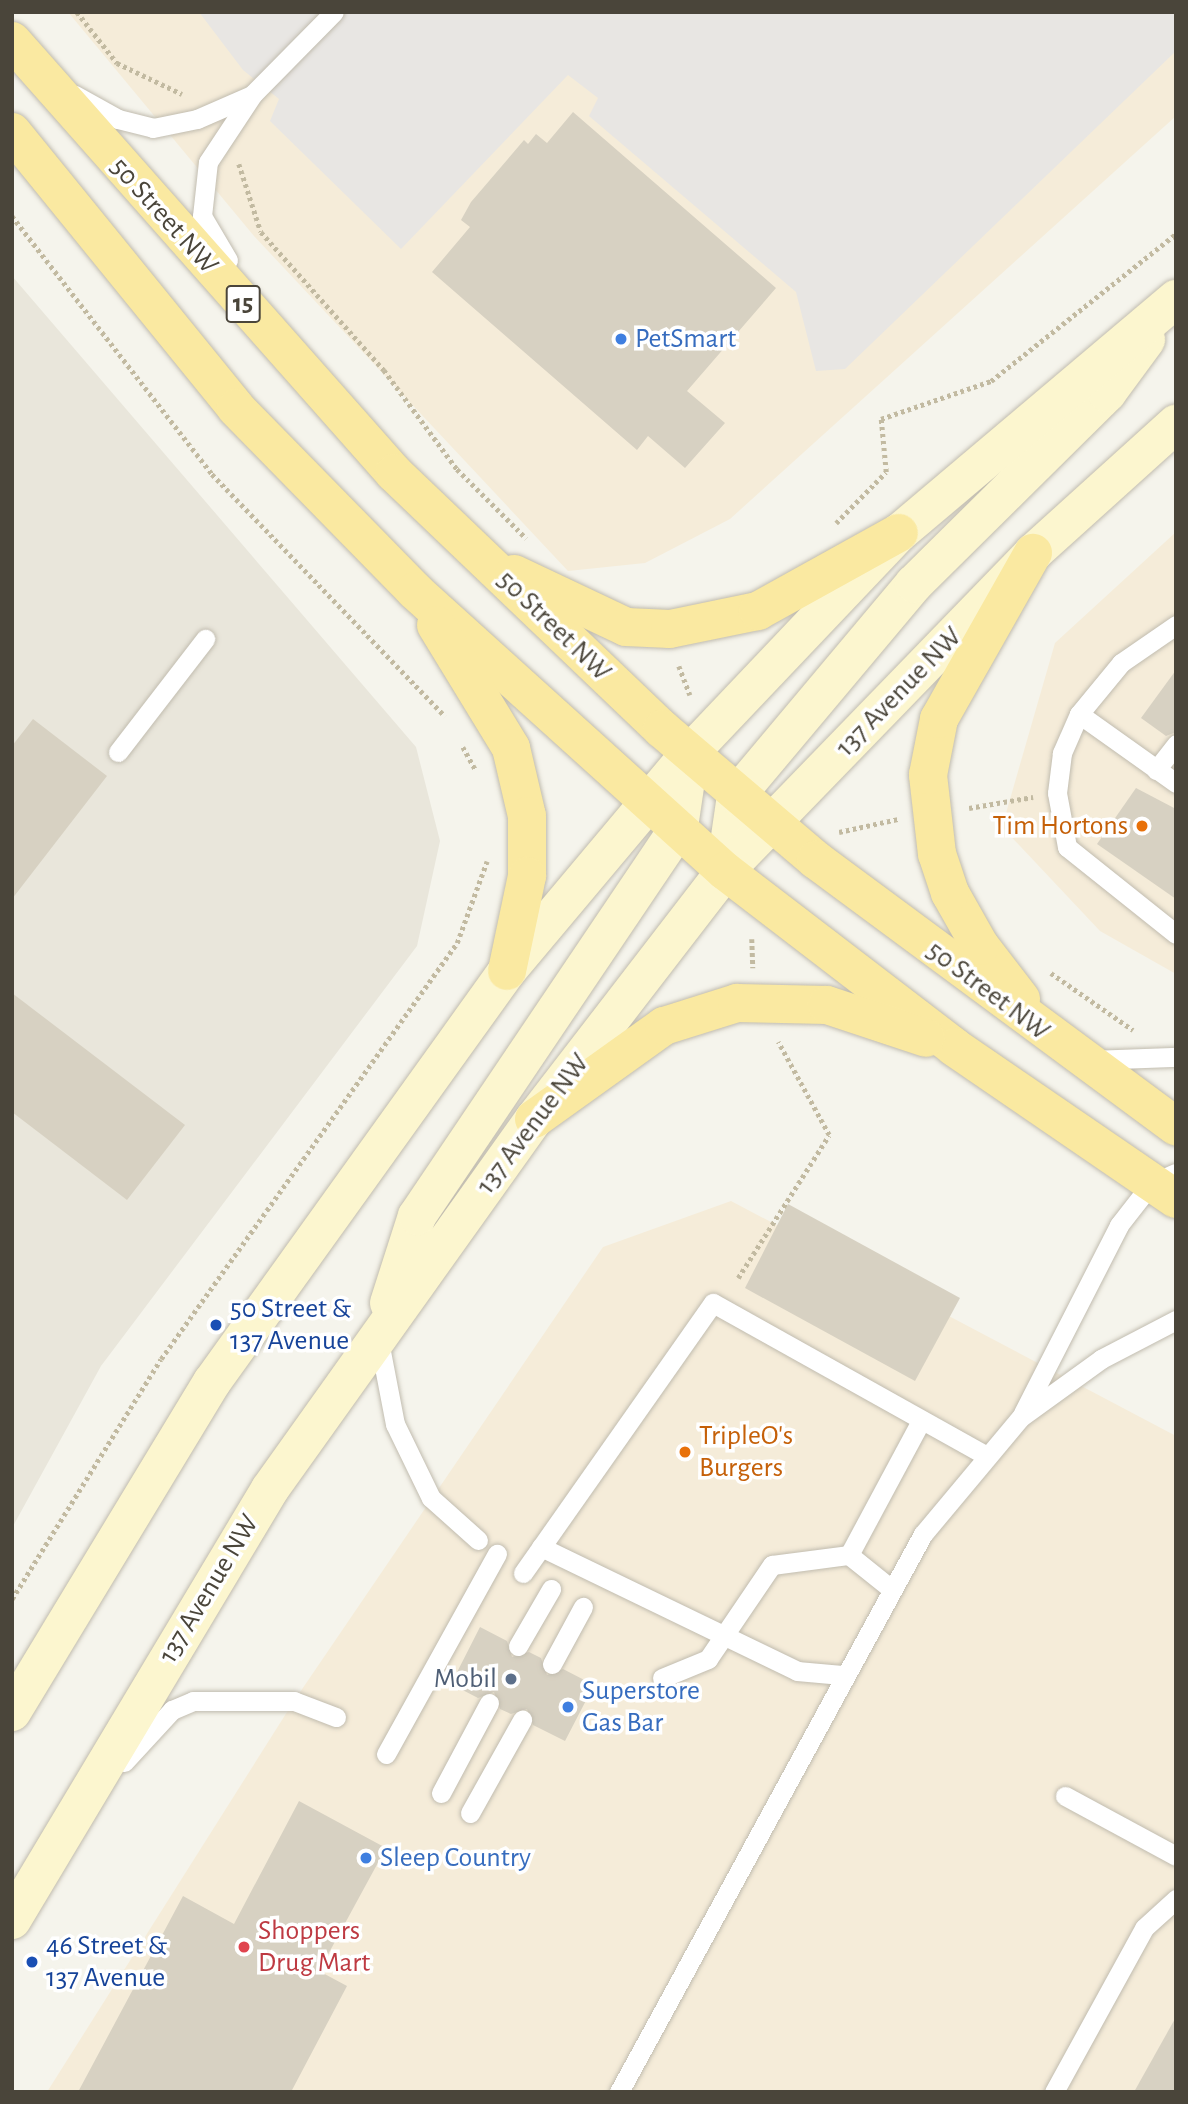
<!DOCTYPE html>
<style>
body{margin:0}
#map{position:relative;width:1188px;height:2104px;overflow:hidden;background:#f5f4ec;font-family:"Alegreya Sans",sans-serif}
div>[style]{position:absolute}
.residential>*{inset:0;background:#e9e6db}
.commercial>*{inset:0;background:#f5ecd9}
.parking>*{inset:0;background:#e8e6e3}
.building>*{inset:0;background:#d7d1c2}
.path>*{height:4.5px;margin-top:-2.25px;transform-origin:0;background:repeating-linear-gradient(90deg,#c2baa1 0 3.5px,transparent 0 7px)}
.roads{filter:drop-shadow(0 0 2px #c1bcaf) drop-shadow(0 0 2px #c1bcaf)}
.lane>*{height:19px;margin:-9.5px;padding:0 9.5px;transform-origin:9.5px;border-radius:9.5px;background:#fff}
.secondary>*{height:38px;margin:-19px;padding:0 19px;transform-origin:19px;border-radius:19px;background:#fcf6cf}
.primary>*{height:38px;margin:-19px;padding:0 19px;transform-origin:19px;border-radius:19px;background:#fae9a1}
.dots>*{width:19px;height:19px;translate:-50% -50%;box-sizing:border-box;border:4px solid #fff;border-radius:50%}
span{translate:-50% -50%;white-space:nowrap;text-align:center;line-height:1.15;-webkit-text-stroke:7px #fff;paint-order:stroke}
.shield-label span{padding:2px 5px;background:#fff;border:2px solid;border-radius:5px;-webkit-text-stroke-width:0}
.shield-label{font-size:26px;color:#4a453a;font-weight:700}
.street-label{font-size:28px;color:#4a453a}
.shop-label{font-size:28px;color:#366cbe}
.left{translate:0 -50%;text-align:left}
.food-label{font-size:28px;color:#c56008}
.right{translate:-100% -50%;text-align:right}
.transit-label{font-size:28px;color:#164399}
.service-label{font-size:28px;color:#4e5e75}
.health-label{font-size:28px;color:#be3a42}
.frame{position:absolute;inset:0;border:14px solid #4a453a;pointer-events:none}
</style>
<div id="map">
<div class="residential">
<div style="clip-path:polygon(12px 276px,416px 747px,440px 841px,417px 946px,101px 1366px,12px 1528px)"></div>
</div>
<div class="commercial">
<div style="clip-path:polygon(68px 12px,1176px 12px,1176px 116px,730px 519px,645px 563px,568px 571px,254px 236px)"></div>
<div style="clip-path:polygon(1176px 532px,1176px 974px,1100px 931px,1002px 827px,1055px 643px)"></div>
<div style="clip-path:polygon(731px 1201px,1176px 1436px,1176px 2092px,47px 2092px,294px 1701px,603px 1247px)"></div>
</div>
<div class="parking">
<div style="clip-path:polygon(199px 12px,1176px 12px,1176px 51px,845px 369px,816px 371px,796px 292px,589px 116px,598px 98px,568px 75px,401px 249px,270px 121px,279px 99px,243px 70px)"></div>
</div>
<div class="building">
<div style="clip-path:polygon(573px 112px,776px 288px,687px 391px,725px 423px,685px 468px,648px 436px,637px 450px,432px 272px,470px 227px,461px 220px,471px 202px,524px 140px,528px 144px,536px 134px,547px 143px)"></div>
<div style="clip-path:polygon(1176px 670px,1176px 732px,1166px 736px,1141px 718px)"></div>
<div style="clip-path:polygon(33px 719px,107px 776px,12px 899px,12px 746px)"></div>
<div style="clip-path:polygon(1136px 788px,1176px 809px,1176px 899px,1097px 844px)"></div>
<div style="clip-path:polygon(12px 993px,185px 1125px,127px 1200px,12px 1112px)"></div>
<div style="clip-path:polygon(788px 1204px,960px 1298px,915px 1381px,745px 1288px)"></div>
<div style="clip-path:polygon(480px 1627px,507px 1641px,512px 1657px,529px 1652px,541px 1658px,547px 1675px,563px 1669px,594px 1685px,565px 1741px,533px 1725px,527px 1709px,511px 1714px,500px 1709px,494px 1692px,478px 1698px,451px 1684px)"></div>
<div style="clip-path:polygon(299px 1801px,386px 1848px,319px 1971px,347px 1986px,291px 2092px,78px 2092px,183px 1896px,234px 1924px)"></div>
<div style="clip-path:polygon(1176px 2017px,1176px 2092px,1134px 2092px)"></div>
</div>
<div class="path">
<div style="left:77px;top:12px;width:65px;rotate:51.9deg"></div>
<div style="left:117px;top:63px;width:72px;rotate:25.5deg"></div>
<div style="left:239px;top:164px;width:71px;rotate:72.1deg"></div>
<div style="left:261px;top:232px;width:185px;rotate:48.3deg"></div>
<div style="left:384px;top:370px;width:123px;rotate:53.6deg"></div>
<div style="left:457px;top:469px;width:98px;rotate:45deg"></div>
<div style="left:12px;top:216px;width:326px;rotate:52.2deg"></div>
<div style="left:212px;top:474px;width:336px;rotate:46.1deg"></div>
<div style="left:836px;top:523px;width:71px;rotate:-45.6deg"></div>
<div style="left:886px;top:472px;width:53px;rotate:-95.4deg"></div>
<div style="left:881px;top:419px;width:116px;rotate:-19.1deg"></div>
<div style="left:991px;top:381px;width:236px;rotate:-38.5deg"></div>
<div style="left:679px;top:666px;width:31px;rotate:69deg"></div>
<div style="left:463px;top:747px;width:26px;rotate:61deg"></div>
<div style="left:969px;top:808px;width:65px;rotate:-9.8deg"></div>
<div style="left:839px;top:832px;width:60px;rotate:-12.4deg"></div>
<div style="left:752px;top:939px;width:29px;rotate:88deg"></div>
<div style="left:1051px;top:973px;width:100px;rotate:34.8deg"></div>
<div style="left:738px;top:1278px;width:169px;rotate:-57.5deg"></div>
<div style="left:829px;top:1135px;width:106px;rotate:-118.7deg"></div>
<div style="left:12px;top:1599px;width:282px;rotate:-58.2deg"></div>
<div style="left:161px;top:1359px;width:511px;rotate:-54.57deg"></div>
<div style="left:457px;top:943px;width:87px;rotate:-69.9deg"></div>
</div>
<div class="roads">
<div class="lane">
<div style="left:75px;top:95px;width:49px;rotate:29.2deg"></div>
<div style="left:118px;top:119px;width:36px;rotate:14deg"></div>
<div style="left:153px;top:128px;width:45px;rotate:-11.6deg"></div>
<div style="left:197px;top:119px;width:60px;rotate:-23.6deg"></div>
<div style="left:228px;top:260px;width:51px;rotate:-120.6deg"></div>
<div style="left:202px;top:216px;width:54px;rotate:-83.7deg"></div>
<div style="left:208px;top:162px;width:82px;rotate:-56.5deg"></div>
<div style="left:253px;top:94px;width:115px;rotate:-45.4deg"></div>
<div style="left:1176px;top:625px;width:67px;rotate:145.4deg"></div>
<div style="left:1121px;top:663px;width:66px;rotate:129.5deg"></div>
<div style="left:1079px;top:714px;width:119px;rotate:35.4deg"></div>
<div style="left:1079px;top:714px;width:43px;rotate:113.6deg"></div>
<div style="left:1062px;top:753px;width:40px;rotate:97.1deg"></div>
<div style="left:1057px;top:793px;width:55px;rotate:79.5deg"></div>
<div style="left:1067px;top:847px;width:139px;rotate:38.6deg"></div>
<div style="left:118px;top:752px;width:143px;rotate:-52.4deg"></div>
<div style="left:1156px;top:770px;width:33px;rotate:-52deg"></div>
<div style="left:1093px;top:1060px;width:83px;rotate:-2.1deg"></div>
<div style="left:379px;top:1341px;width:85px;rotate:79.1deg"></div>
<div style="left:395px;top:1424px;width:82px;rotate:64.1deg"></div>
<div style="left:431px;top:1498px;width:63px;rotate:41.8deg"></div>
<div style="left:1023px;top:1413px;width:211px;rotate:-62.9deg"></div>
<div style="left:1119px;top:1225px;width:52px;rotate:-52deg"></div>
<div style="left:1151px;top:1184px;width:27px;rotate:-24deg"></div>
<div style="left:541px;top:1547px;width:284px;rotate:25.8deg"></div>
<div style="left:797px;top:1671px;width:45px;rotate:5.1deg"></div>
<div style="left:849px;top:1555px;width:53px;rotate:38.8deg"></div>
<div style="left:523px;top:1573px;width:330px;rotate:-54.9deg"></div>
<div style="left:713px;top:1303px;width:314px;rotate:29.2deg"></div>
<div style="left:518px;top:1646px;width:66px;rotate:-59.9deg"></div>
<div style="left:552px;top:1664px;width:65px;rotate:-61.5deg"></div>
<div style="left:662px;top:1678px;width:50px;rotate:-22.4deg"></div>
<div style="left:708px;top:1659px;width:114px;rotate:-55.8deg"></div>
<div style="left:772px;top:1565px;width:78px;rotate:-7.4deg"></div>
<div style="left:849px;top:1555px;width:152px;rotate:-61.8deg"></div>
<div style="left:386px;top:1754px;width:229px;rotate:-61deg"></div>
<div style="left:124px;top:1762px;width:71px;rotate:-47.3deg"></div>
<div style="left:172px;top:1710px;width:23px;rotate:-23deg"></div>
<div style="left:193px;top:1701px;width:101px"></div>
<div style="left:294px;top:1701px;width:45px;rotate:20.9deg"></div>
<div style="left:441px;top:1793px;width:102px;rotate:-61.9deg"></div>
<div style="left:1065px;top:1796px;width:126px;rotate:28.4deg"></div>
<div style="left:470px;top:1813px;width:107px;rotate:-60.8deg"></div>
<div style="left:619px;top:2092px;width:635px;rotate:-61.42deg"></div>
<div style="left:923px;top:1534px;width:153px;rotate:-50.1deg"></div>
<div style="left:1021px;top:1417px;width:99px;rotate:-35.9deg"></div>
<div style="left:1101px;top:1359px;width:85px;rotate:-27.5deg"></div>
<div style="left:1054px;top:2092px;width:187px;rotate:-61.2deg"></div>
<div style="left:1144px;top:1928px;width:43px;rotate:-42.2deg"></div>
</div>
<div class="secondary">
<div style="left:725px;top:871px;width:76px;rotate:-81.7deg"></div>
<div style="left:736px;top:796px;width:277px;rotate:-50deg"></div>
<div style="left:914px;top:584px;width:272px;rotate:-44.7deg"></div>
<div style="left:1107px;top:393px;width:66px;rotate:-53.7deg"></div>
<div style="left:389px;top:1303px;width:91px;rotate:-72.2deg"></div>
<div style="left:417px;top:1216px;width:469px;rotate:-56deg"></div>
<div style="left:679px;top:827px;width:75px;rotate:-81.5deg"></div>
<div style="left:12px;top:1712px;width:386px;rotate:-58.8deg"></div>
<div style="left:212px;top:1382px;width:506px;rotate:-54.33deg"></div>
<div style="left:507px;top:971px;width:285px;rotate:-50deg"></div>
<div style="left:690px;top:753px;width:303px;rotate:-46.5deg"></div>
<div style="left:899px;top:533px;width:363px;rotate:-40.2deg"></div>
<div style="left:12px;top:1920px;width:502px;rotate:-59.09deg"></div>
<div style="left:270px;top:1489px;width:455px;rotate:-54.5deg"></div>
<div style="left:534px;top:1119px;width:313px;rotate:-52.4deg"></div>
<div style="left:725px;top:871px;width:443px;rotate:-45.9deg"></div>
<div style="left:1033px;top:553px;width:193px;rotate:-42.1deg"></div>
</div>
<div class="primary">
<div style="left:12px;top:41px;width:577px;rotate:48.51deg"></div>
<div style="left:394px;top:473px;width:371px;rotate:43.7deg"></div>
<div style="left:662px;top:729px;width:202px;rotate:40.4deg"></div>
<div style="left:816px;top:860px;width:448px;rotate:36.5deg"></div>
<div style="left:12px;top:132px;width:355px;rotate:50.9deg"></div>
<div style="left:236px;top:408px;width:256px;rotate:45.6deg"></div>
<div style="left:415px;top:591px;width:418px;rotate:42.1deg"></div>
<div style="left:725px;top:871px;width:289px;rotate:37.5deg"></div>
<div style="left:954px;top:1047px;width:269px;rotate:34.4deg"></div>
<div style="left:514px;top:574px;width:124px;rotate:25.3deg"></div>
<div style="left:626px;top:627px;width:44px;rotate:2.6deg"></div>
<div style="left:670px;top:629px;width:90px;rotate:-11.6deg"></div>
<div style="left:758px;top:611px;width:161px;rotate:-29deg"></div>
<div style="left:436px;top:625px;width:144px;rotate:58.6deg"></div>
<div style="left:511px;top:748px;width:70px;rotate:76.8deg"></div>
<div style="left:527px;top:816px;width:60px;rotate:90deg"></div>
<div style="left:527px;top:876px;width:97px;rotate:101.9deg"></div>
<div style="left:1021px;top:999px;width:67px;rotate:-127.7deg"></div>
<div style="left:980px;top:946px;width:61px;rotate:-119.5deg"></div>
<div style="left:950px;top:893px;width:41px;rotate:-108.4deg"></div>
<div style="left:937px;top:854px;width:80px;rotate:-96.5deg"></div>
<div style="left:928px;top:775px;width:57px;rotate:-78.9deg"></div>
<div style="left:939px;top:719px;width:191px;rotate:-60.5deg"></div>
<div style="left:534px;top:1119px;width:160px;rotate:-35.6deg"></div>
<div style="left:664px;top:1026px;width:77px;rotate:-17.5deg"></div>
<div style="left:737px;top:1003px;width:90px;rotate:1.3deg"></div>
<div style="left:827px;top:1005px;width:104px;rotate:18.4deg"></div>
</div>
</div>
<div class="dots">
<div style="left:621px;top:339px;background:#3f7fe0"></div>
<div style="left:1142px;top:826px;background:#e8710a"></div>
<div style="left:216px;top:1325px;background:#1a4fb4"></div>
<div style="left:685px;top:1452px;background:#e8710a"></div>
<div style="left:511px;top:1679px;background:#5c6f8a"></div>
<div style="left:568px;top:1707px;background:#3f7fe0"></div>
<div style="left:366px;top:1858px;background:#3f7fe0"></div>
<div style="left:244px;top:1947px;background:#e0444e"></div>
<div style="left:32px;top:1962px;background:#1a4fb4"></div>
</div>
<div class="shield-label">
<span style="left:243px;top:304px">15</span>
</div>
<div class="street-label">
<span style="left:164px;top:216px;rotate:48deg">50 Street NW</span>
<span style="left:554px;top:626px;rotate:44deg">50 Street NW</span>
<span style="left:899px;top:692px;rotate:-46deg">137 Avenue NW</span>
<span style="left:988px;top:991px;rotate:37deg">50 Street NW</span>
<span style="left:533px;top:1124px;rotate:-53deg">137 Avenue NW</span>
<span style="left:209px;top:1589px;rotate:-59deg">137 Avenue NW</span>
</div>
<div class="shop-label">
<span class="left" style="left:635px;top:339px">PetSmart</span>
<span class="left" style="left:582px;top:1707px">Superstore<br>Gas Bar</span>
<span class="left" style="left:380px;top:1858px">Sleep Country</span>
</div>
<div class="food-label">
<span class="right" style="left:1128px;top:826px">Tim Hortons</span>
<span class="left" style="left:699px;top:1452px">TripleO's<br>Burgers</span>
</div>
<div class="transit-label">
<span class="left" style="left:230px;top:1325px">50 Street &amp;<br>137 Avenue</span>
<span class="left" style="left:46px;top:1962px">46 Street &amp;<br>137 Avenue</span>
</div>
<div class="service-label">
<span class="right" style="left:497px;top:1679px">Mobil</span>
</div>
<div class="health-label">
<span class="left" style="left:258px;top:1947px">Shoppers<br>Drug Mart</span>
</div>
<div class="frame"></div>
</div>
